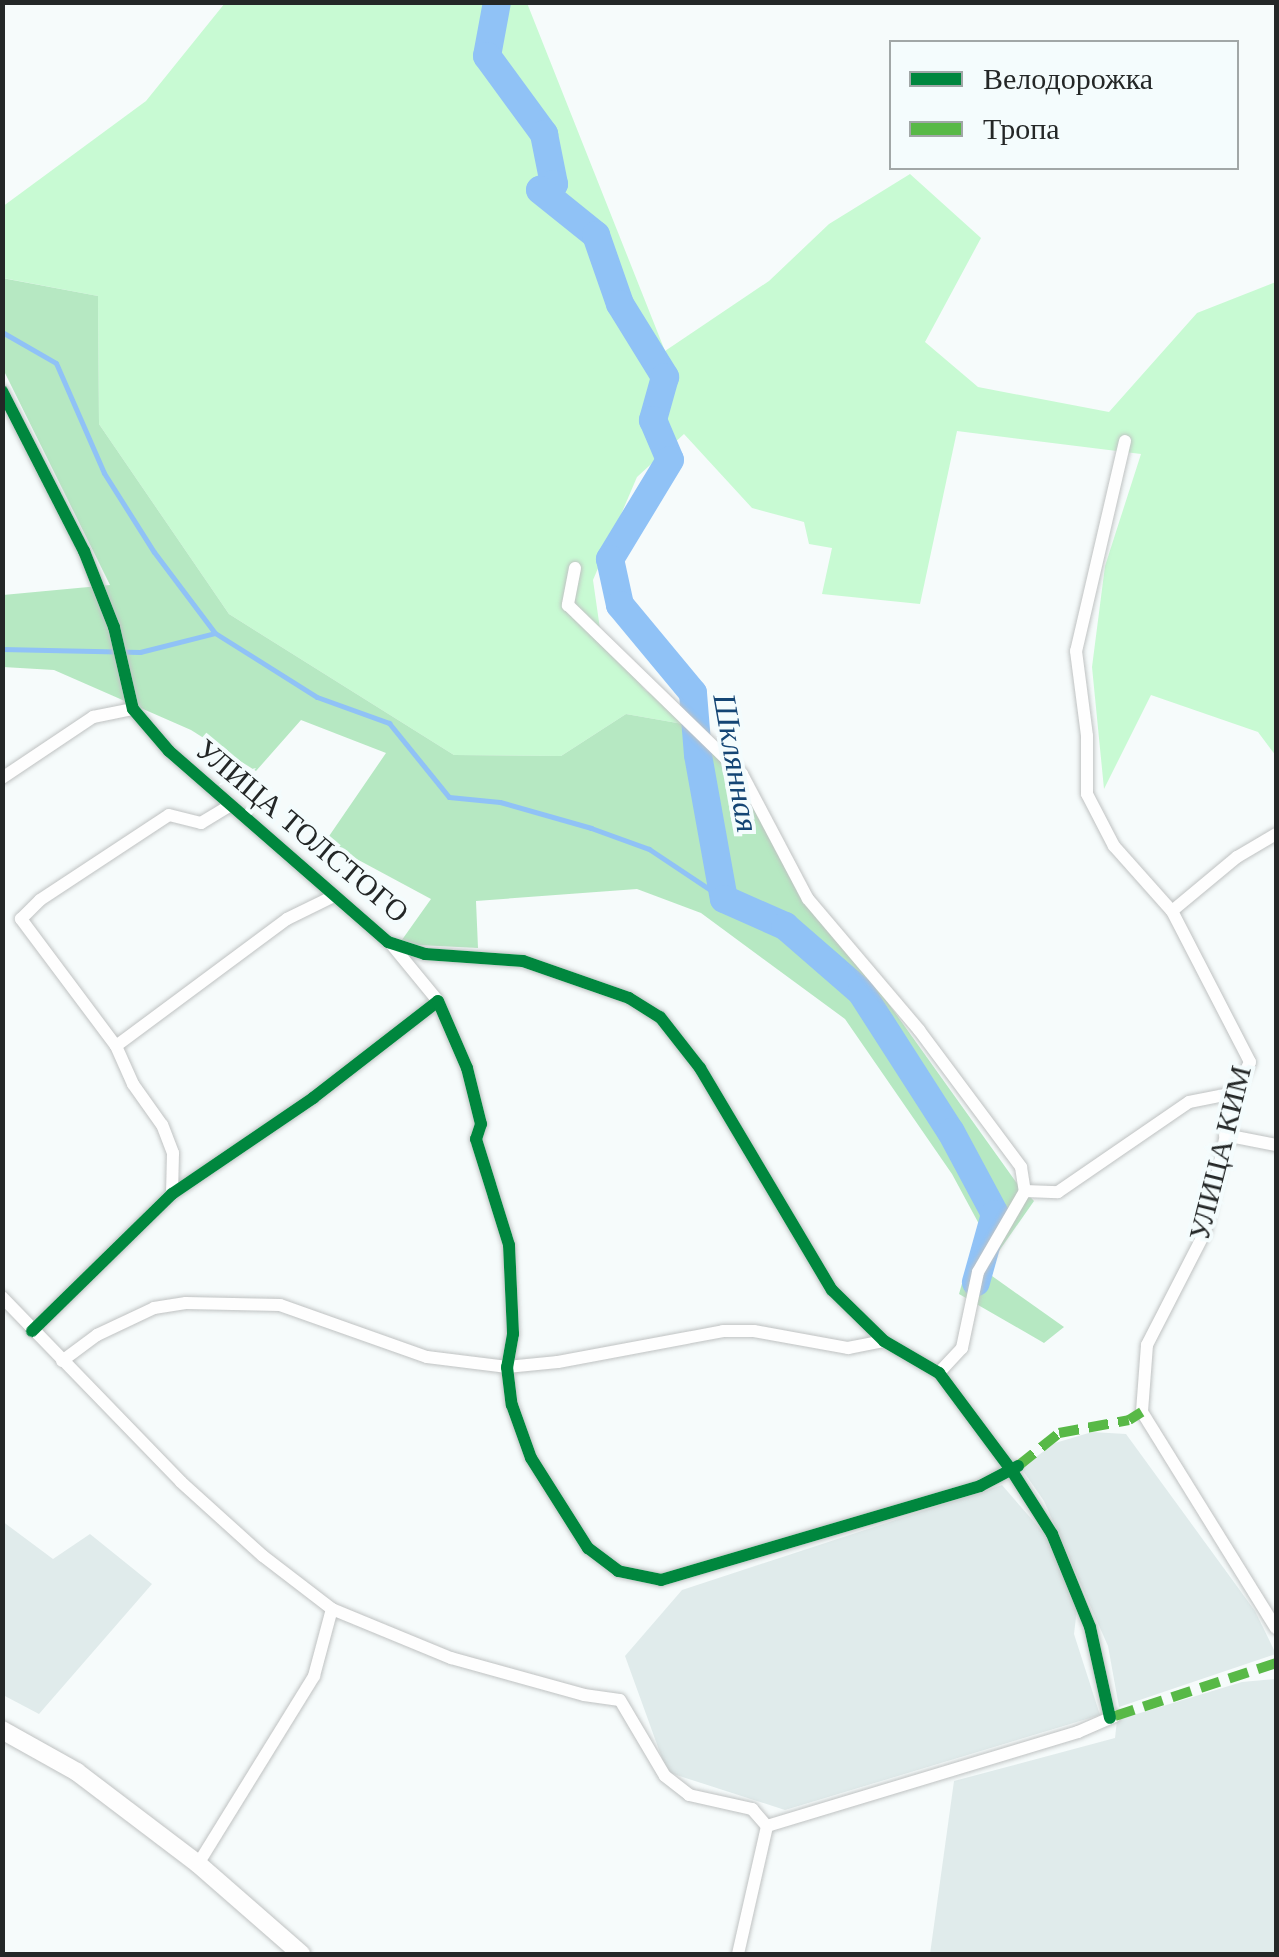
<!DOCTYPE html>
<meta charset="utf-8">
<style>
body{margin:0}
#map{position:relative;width:1279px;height:1957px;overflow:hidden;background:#f6fbfb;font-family:Georgia,serif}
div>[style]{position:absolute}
.built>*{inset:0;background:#e0ebeb}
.green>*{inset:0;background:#c8fad3}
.forest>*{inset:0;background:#b6e8c2}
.stream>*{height:5px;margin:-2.5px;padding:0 2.5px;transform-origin:2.5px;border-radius:2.5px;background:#90c2f6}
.river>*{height:28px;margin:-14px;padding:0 14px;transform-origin:14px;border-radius:14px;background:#90c2f6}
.roads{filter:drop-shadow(0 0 2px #bfc2c2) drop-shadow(0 0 2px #bfc2c2)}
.street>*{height:12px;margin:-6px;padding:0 6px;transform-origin:6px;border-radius:6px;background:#fefefe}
.secondary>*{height:18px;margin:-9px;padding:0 9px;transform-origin:9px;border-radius:9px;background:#fefefe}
.quiet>*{height:10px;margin-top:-5px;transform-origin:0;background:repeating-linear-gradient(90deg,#58b947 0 20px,transparent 0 30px)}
.cycleway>*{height:12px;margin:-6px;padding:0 6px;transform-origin:6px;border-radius:6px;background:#00873e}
span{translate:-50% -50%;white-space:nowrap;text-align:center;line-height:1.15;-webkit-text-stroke:8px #f4fcfd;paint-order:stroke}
.street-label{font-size:30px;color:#242727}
.water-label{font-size:32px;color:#144574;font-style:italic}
.frame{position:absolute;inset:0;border:5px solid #242727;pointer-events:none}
.legend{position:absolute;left:889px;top:40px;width:350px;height:130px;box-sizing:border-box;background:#f4fcfd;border:2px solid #a1a7a7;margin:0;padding:12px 18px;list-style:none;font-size:30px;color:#242727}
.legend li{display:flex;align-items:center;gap:20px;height:50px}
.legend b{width:50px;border:2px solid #a1a7a7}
</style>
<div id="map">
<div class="built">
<div style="clip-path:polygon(1092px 1432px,1126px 1434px,1255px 1611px,1276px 1654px,1119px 1707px,1108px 1646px,1044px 1501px,1021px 1468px,1055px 1443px)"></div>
<div style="clip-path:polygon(1002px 1485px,1048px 1538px,1077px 1609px,1074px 1634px,1100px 1715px,785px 1810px,667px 1772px,625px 1656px,682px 1590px)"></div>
<div style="clip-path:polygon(2px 1521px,53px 1559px,90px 1534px,152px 1584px,39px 1714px,3px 1695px)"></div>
<div style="clip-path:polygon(1276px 1679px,1276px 1954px,930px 1954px,954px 1781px,1115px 1738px,1117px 1720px,1242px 1682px)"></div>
</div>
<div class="green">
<div style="clip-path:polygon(225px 3px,527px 3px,665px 351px,769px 281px,829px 224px,910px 174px,981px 238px,925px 342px,978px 387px,1109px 412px,1197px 313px,1276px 282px,1276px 756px,1258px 732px,1151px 695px,1104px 789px,1092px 667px,1105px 566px,1141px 454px,957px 431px,920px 604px,822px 594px,832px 548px,809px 544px,804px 522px,752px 508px,684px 434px,637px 477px,593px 580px,601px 636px,645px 690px,700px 727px,626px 714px,561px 756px,454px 755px,229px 614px,99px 424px,98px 296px,3px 278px,2px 207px,146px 101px)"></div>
</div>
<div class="forest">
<div style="clip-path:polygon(2px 278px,98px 296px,99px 424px,229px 614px,454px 755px,561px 756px,626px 714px,700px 727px,793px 870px,1016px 1182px,1034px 1201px,985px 1271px,1064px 1327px,1044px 1343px,959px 1294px,979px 1224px,952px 1174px,845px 1019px,701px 913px,637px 889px,476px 901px,478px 948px,399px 944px,431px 899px,325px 842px,386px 753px,301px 720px,256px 771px,191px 730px,54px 670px,3px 667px,3px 595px,110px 585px,3px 369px)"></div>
</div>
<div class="stream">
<div style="left:2px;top:332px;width:62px;rotate:29.9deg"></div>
<div style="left:56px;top:363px;width:120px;rotate:66.4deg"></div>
<div style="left:104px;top:473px;width:93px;rotate:57.7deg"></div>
<div style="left:154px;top:552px;width:101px;rotate:53deg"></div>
<div style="left:215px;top:633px;width:120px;rotate:32.1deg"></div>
<div style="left:317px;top:697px;width:77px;rotate:19.9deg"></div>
<div style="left:389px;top:723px;width:95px;rotate:51deg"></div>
<div style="left:449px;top:797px;width:51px;rotate:5.6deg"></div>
<div style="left:500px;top:802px;width:95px;rotate:15.9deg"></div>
<div style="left:591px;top:828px;width:62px;rotate:19.9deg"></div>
<div style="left:649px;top:849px;width:90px;rotate:33.7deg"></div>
<div style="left:2px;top:649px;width:138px;rotate:1.2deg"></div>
<div style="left:140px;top:652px;width:77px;rotate:-14.2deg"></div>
</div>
<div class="river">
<div style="left:497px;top:2px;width:55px;rotate:100.5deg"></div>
<div style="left:487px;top:56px;width:97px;rotate:53.8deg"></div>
<div style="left:544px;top:134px;width:51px;rotate:78.7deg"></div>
<div style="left:554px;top:184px;width:15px;rotate:157deg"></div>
<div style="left:540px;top:190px;width:72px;rotate:38.8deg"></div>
<div style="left:596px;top:235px;width:73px;rotate:70.8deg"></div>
<div style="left:620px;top:304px;width:86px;rotate:58.3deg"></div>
<div style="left:665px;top:377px;width:45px;rotate:105.6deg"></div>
<div style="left:653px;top:420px;width:43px;rotate:67deg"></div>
<div style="left:670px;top:460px;width:116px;rotate:121.2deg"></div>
<div style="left:610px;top:559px;width:47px;rotate:77.7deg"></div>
<div style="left:620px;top:605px;width:114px;rotate:50.3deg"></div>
<div style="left:693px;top:693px;width:62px;rotate:85.4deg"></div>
<div style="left:698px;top:755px;width:146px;rotate:79.8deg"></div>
<div style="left:724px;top:899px;width:67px;rotate:23.9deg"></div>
<div style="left:785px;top:926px;width:101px;rotate:41deg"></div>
<div style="left:861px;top:992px;width:166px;rotate:57.3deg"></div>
<div style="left:951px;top:1132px;width:93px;rotate:61.8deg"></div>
<div style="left:995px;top:1214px;width:71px;rotate:105.6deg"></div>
</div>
<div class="roads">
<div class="street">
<div style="left:2px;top:391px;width:180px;rotate:62.9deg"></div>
<div style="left:84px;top:551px;width:82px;rotate:68.5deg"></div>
<div style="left:114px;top:627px;width:84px;rotate:77deg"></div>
<div style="left:133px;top:709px;width:55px;rotate:49.4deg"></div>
<div style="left:169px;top:751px;width:291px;rotate:41.1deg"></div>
<div style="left:388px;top:942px;width:39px;rotate:18deg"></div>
<div style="left:425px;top:954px;width:98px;rotate:4.1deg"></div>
<div style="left:523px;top:961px;width:112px;rotate:19.2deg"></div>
<div style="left:629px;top:998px;width:36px;rotate:32deg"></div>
<div style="left:660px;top:1017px;width:65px;rotate:51.9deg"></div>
<div style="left:700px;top:1068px;width:258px;rotate:59.3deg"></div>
<div style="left:832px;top:1290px;width:73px;rotate:44.4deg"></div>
<div style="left:884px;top:1341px;width:64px;rotate:30.2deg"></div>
<div style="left:939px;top:1373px;width:122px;rotate:53.3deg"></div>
<div style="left:1012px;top:1471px;width:75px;rotate:57.6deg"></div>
<div style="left:1052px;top:1534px;width:100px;rotate:67.8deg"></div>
<div style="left:1090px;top:1627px;width:93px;rotate:77.6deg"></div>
<div style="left:1125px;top:441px;width:216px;rotate:103.1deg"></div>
<div style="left:1076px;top:651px;width:86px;rotate:82.6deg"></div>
<div style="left:1087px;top:736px;width:58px;rotate:90deg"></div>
<div style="left:1087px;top:794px;width:59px;rotate:62.6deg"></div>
<div style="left:1114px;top:846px;width:87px;rotate:48.3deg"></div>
<div style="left:1172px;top:911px;width:170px;rotate:62.7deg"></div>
<div style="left:1250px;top:1062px;width:34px;rotate:116deg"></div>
<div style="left:1235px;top:1093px;width:142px;rotate:102.2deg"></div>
<div style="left:1205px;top:1232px;width:127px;rotate:117.2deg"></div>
<div style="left:1147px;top:1345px;width:67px;rotate:94.3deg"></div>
<div style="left:1142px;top:1412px;width:254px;rotate:58.2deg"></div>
<div style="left:575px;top:568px;width:38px;rotate:101deg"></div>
<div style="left:568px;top:605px;width:243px;rotate:44.2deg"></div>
<div style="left:742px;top:774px;width:141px;rotate:62.2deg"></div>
<div style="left:808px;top:899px;width:172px;rotate:49.7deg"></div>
<div style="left:919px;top:1030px;width:171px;rotate:53.3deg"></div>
<div style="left:1021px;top:1167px;width:24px;rotate:81deg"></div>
<div style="left:1025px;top:1191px;width:94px;rotate:120.1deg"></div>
<div style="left:978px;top:1272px;width:78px;rotate:101.9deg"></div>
<div style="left:962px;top:1348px;width:34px;rotate:133deg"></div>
<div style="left:2px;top:778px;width:110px;rotate:-33.8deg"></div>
<div style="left:93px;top:717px;width:41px;rotate:-11.3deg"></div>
<div style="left:1172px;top:911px;width:85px;rotate:-39.7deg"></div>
<div style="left:1237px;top:857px;width:45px;rotate:-30.5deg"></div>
<div style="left:392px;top:945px;width:72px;rotate:50.6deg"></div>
<div style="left:116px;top:1046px;width:159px;rotate:-126.8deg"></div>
<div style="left:21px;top:919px;width:27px;rotate:-45deg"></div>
<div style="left:40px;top:900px;width:154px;rotate:-33.4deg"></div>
<div style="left:169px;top:815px;width:33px;rotate:14deg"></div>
<div style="left:201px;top:823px;width:35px;rotate:-31deg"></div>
<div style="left:1225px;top:1135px;width:52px;rotate:11.1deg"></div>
<div style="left:1025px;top:1191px;width:33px;rotate:2deg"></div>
<div style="left:1058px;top:1192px;width:159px;rotate:-34.5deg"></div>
<div style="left:1189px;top:1102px;width:47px;rotate:-11.1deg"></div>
<div style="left:172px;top:1194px;width:41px;rotate:-88.6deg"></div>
<div style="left:173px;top:1153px;width:30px;rotate:-111deg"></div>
<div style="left:162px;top:1125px;width:50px;rotate:-125.3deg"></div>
<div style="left:133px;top:1084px;width:42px;rotate:-114.1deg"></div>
<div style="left:116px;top:1046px;width:213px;rotate:-36.6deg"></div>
<div style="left:287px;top:919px;width:52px;rotate:-26.1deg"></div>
<div style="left:2px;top:1297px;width:257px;rotate:45.9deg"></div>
<div style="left:181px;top:1482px;width:110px;rotate:42.1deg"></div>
<div style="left:263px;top:1556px;width:87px;rotate:37.5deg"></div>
<div style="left:332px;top:1609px;width:129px;rotate:22.4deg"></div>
<div style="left:451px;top:1658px;width:138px;rotate:15.5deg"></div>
<div style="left:584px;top:1695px;width:36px;rotate:8deg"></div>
<div style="left:620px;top:1700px;width:88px;rotate:59.4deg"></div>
<div style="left:665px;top:1776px;width:31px;rotate:38deg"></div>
<div style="left:689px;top:1795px;width:65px;rotate:12.5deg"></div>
<div style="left:752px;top:1809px;width:23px;rotate:49deg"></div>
<div style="left:32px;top:1331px;width:196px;rotate:-44.4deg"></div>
<div style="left:172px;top:1194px;width:171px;rotate:-34.2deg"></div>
<div style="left:313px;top:1098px;width:158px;rotate:-37.8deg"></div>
<div style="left:438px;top:1001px;width:73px;rotate:66.6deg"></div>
<div style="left:467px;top:1068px;width:58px;rotate:76deg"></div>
<div style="left:481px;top:1124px;width:16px;rotate:108deg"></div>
<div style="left:476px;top:1139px;width:111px;rotate:72.7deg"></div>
<div style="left:509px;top:1245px;width:89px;rotate:87.4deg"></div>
<div style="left:513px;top:1334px;width:34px;rotate:100deg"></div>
<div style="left:507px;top:1367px;width:38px;rotate:83deg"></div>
<div style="left:512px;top:1405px;width:56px;rotate:70.3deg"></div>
<div style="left:531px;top:1458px;width:107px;rotate:57.7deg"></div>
<div style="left:588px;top:1548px;width:38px;rotate:37deg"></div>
<div style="left:618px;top:1571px;width:44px;rotate:11.8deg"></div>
<div style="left:661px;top:1580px;width:333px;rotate:-16.4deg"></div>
<div style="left:980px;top:1486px;width:41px;rotate:-27.8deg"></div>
<div style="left:62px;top:1361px;width:44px;rotate:-36.6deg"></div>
<div style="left:97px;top:1335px;width:63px;rotate:-25.3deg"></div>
<div style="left:154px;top:1308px;width:32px;rotate:-9deg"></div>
<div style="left:186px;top:1303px;width:94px;rotate:1.2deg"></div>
<div style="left:280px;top:1305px;width:156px;rotate:19.5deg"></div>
<div style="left:427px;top:1357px;width:81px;rotate:7.1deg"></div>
<div style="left:507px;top:1367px;width:51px;rotate:-5.6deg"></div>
<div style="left:558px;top:1362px;width:168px;rotate:-10.6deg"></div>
<div style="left:723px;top:1331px;width:31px"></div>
<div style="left:754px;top:1331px;width:96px;rotate:10.3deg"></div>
<div style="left:848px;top:1348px;width:37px;rotate:-11deg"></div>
<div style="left:767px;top:1826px;width:325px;rotate:-16.8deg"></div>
<div style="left:1078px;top:1732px;width:40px;rotate:-23.4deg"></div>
<div style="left:198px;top:1864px;width:221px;rotate:-58.3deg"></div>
<div style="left:314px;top:1676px;width:69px;rotate:-75deg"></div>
<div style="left:738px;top:1954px;width:131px;rotate:-77.2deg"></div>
</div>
<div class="secondary">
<div style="left:2px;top:1730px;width:86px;rotate:29.2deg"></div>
<div style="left:77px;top:1772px;width:152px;rotate:37.2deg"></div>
<div style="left:198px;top:1864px;width:137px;rotate:41.1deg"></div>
</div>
</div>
<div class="quiet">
<div style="left:1018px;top:1466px;width:53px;rotate:-38.8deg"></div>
<div style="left:1059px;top:1433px;width:71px;rotate:-10.5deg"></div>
<div style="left:1129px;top:1420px;width:15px;rotate:-32deg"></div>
<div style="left:1115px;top:1716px;width:169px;rotate:-18.2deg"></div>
</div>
<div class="cycleway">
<div style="left:2px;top:391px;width:180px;rotate:62.9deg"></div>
<div style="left:84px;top:551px;width:82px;rotate:68.5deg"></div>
<div style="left:114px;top:627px;width:84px;rotate:77deg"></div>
<div style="left:133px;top:709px;width:55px;rotate:49.4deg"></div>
<div style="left:169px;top:751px;width:291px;rotate:41.1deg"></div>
<div style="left:388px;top:942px;width:39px;rotate:18deg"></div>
<div style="left:425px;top:954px;width:98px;rotate:4.1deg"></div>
<div style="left:523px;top:961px;width:112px;rotate:19.2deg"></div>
<div style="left:629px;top:998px;width:36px;rotate:32deg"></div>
<div style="left:660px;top:1017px;width:65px;rotate:51.9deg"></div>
<div style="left:700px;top:1068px;width:258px;rotate:59.3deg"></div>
<div style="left:832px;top:1290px;width:73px;rotate:44.4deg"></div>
<div style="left:884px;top:1341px;width:64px;rotate:30.2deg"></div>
<div style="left:939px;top:1373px;width:122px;rotate:53.3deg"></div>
<div style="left:1012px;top:1471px;width:75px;rotate:57.6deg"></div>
<div style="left:1052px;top:1534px;width:100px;rotate:67.8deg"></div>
<div style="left:1090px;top:1627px;width:93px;rotate:77.6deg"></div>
<div style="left:32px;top:1331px;width:196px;rotate:-44.4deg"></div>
<div style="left:172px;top:1194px;width:171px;rotate:-34.2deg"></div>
<div style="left:313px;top:1098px;width:158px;rotate:-37.8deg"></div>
<div style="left:438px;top:1001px;width:73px;rotate:66.6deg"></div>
<div style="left:467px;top:1068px;width:58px;rotate:76deg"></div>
<div style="left:481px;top:1124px;width:16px;rotate:108deg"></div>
<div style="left:476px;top:1139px;width:111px;rotate:72.7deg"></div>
<div style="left:509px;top:1245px;width:89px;rotate:87.4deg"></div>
<div style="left:513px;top:1334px;width:34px;rotate:100deg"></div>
<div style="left:507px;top:1367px;width:38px;rotate:83deg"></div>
<div style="left:512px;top:1405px;width:56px;rotate:70.3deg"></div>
<div style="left:531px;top:1458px;width:107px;rotate:57.7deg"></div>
<div style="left:588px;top:1548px;width:38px;rotate:37deg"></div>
<div style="left:618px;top:1571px;width:44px;rotate:11.8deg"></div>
<div style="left:661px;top:1580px;width:333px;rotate:-16.4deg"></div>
<div style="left:980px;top:1486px;width:43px;rotate:-27.8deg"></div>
</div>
<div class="street-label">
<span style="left:302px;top:831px;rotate:40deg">УЛИЦА ТОЛСТОГО</span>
<span style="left:1220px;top:1153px;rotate:-76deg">УЛИЦА КИМ</span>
</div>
<div class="water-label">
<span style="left:736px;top:763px;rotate:80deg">Шклянная</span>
</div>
<div class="frame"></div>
<ul class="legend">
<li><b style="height:12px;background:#00873e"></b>Велодорожка</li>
<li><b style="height:12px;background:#58b947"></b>Тропа</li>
</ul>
</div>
